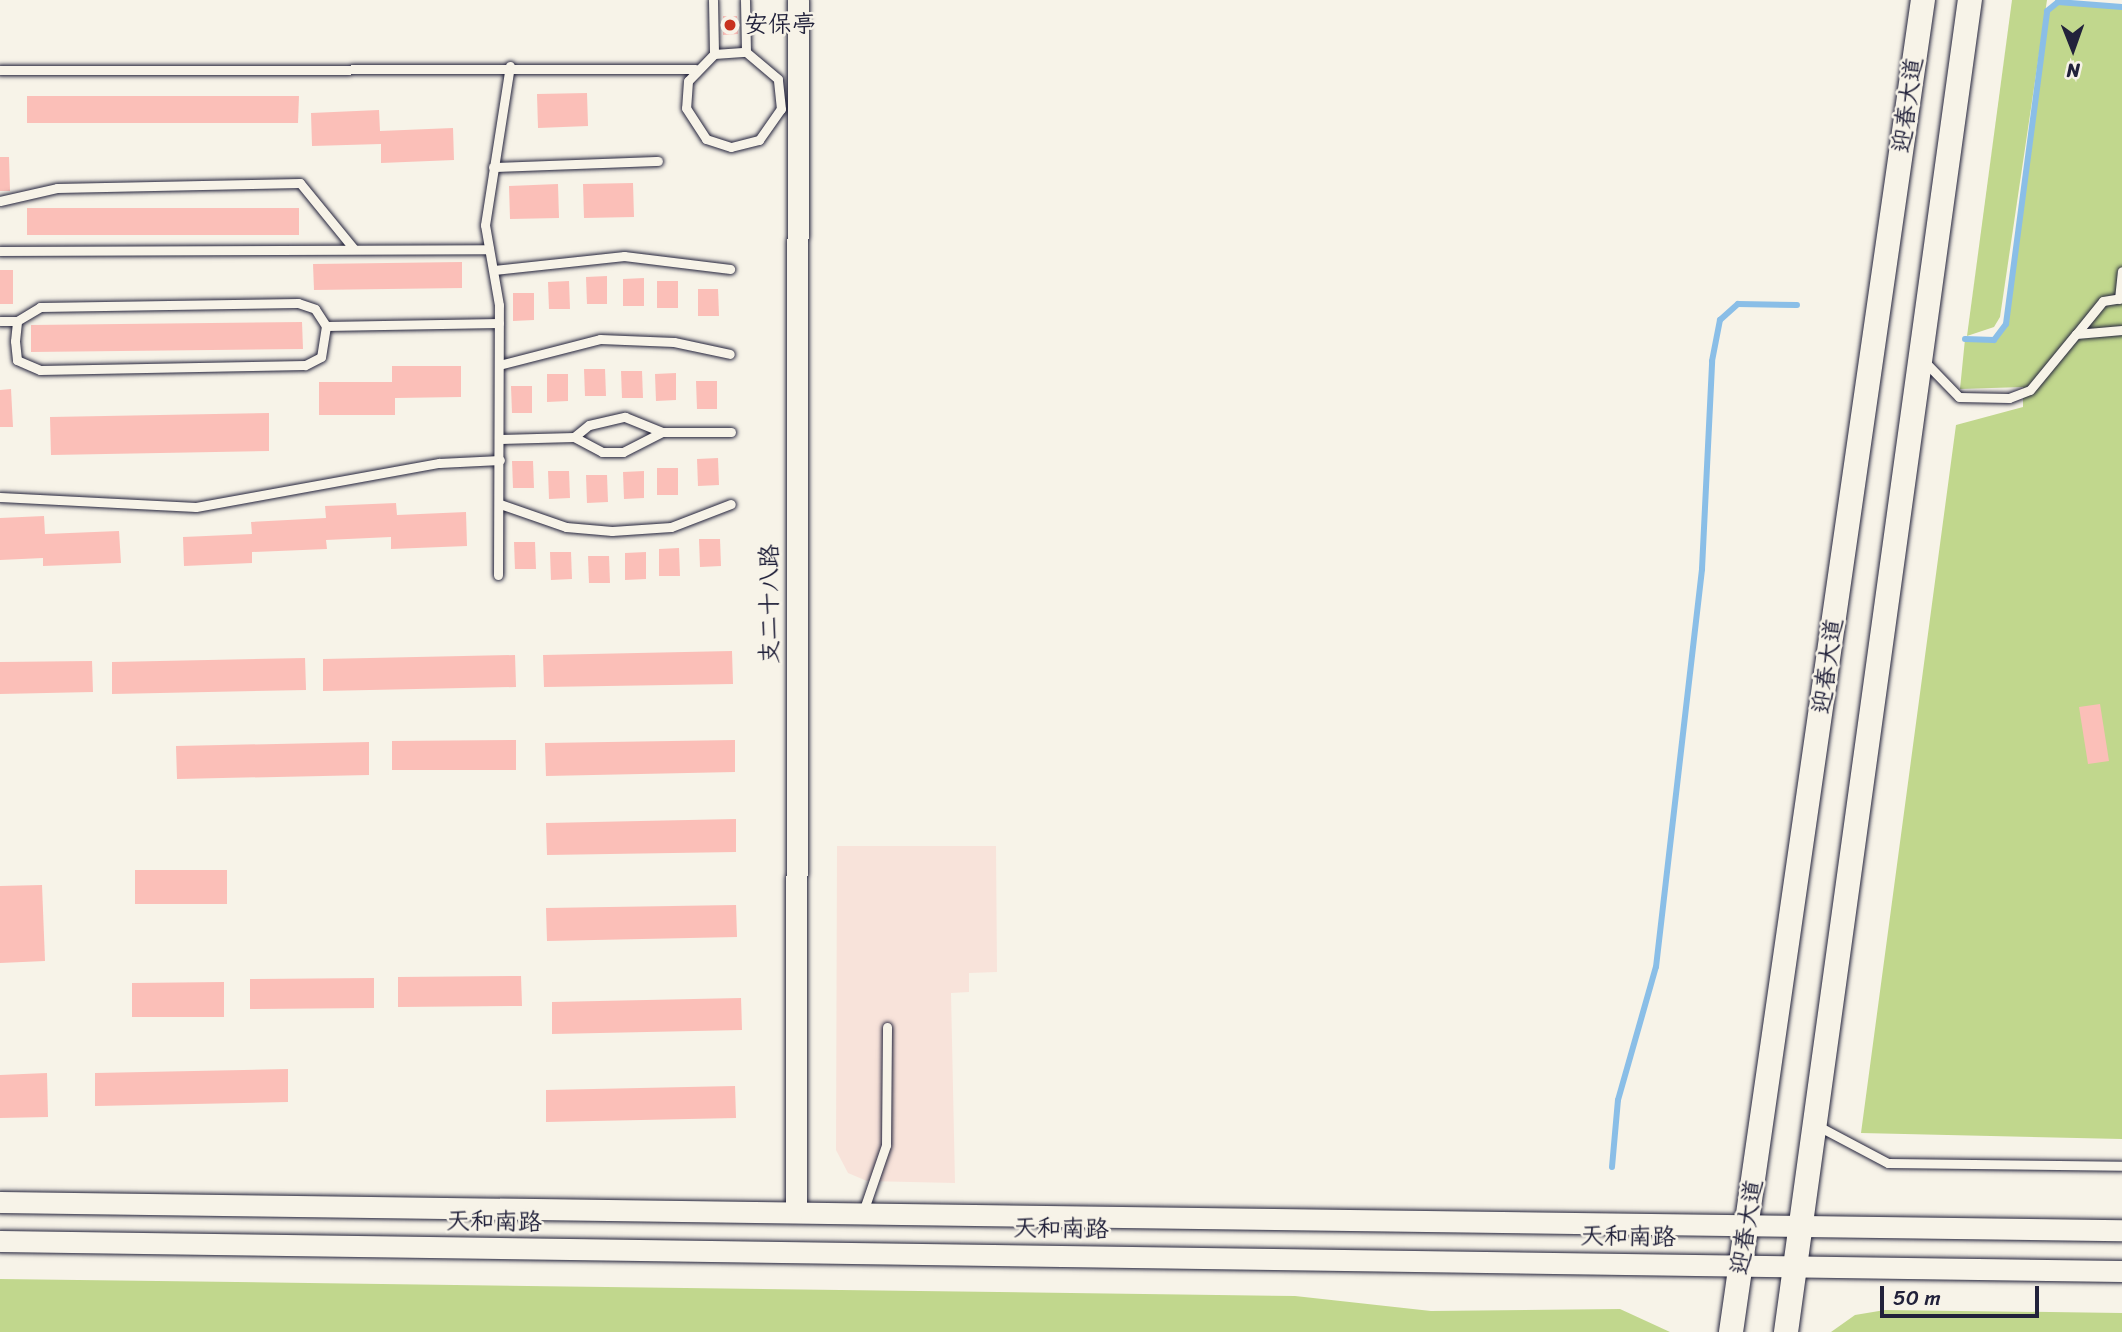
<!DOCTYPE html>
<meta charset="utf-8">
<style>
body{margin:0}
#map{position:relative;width:2122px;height:1332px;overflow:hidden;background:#f7f3e8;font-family:Sriracha,"LXGW WenKai TC",sans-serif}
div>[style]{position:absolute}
.built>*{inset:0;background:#f8e3da}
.green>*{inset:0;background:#c1d78d}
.stream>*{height:6px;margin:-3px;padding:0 3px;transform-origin:3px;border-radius:3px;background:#8abee7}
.building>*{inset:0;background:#fbbfb8}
.roads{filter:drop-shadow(0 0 2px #22223b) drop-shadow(0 0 2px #22223b)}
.service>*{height:9px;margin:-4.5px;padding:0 4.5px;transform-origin:4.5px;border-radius:4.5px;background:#f7f3e8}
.tertiary>*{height:21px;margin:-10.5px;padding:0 10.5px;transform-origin:10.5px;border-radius:10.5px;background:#f7f3e8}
.secondary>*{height:24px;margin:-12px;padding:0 12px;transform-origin:12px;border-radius:12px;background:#f7f3e8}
.dots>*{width:19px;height:19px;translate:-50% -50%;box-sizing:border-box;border:4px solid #f7f3e8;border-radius:50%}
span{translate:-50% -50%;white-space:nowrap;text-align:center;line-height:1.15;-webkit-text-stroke:5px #f7f3e8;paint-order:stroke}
.poi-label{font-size:24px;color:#22223b}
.left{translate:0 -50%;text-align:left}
.street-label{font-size:24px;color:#22223b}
.north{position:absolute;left:2038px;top:14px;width:70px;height:70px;-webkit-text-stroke:5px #f7f3e8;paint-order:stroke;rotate:179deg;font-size:19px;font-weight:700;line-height:28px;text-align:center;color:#22223b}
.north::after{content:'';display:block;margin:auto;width:24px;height:32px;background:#22223b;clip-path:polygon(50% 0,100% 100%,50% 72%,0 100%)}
.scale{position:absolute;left:1880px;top:1286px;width:159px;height:32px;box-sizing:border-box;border:4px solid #22223b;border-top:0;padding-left:9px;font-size:21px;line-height:24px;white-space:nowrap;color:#22223b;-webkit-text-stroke:5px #f7f3e8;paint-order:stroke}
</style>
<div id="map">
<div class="built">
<div style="clip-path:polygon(837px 846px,996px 846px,997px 972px,969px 973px,969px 992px,951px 993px,955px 1183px,867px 1181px,848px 1173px,836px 1150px)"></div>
</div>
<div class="green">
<div style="clip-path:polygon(2012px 0,2047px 0,2000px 317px,1994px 327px,1967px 336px)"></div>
<div style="clip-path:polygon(2058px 2px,2122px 7px,2122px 1139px,1861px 1133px,1956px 425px,2023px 407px,2023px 387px,1960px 389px,1965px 339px,1994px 340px,2006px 324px,2043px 32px,2047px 11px)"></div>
<div style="clip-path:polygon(0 1279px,1295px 1296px,1431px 1311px,1620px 1309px,1670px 1332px,0 1332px)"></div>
<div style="clip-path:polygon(1885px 1310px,2122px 1313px,2122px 1332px,1831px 1332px,1855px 1315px)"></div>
</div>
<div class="stream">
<div style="left:1965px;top:339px;width:29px;rotate:2deg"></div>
<div style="left:1994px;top:340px;width:20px;rotate:-53deg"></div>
<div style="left:2006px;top:324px;width:316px;rotate:-82.5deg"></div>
<div style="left:2047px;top:11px;width:14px;rotate:-39deg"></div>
<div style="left:2058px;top:2px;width:64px;rotate:4.5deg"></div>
<div style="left:1612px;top:1167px;width:67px;rotate:-84.9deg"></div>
<div style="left:1618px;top:1100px;width:138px;rotate:-74.1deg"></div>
<div style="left:1656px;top:967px;width:401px;rotate:-83.4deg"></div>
<div style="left:1702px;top:569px;width:208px;rotate:-87.2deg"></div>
<div style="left:1712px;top:361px;width:42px;rotate:-79deg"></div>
<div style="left:1720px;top:320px;width:24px;rotate:-42deg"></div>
<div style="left:1738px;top:304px;width:59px;rotate:1deg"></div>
</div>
<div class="building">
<div style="clip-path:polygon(723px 16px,737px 16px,738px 34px,723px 35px)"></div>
<div style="clip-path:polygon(587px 93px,588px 126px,538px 128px,537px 94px)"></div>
<div style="clip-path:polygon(27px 96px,299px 96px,298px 123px,27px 123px)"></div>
<div style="clip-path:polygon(379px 110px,380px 131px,453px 128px,454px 160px,381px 163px,381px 144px,312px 146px,311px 113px)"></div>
<div style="clip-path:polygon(0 157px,9px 157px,10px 191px,0 191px)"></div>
<div style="clip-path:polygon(633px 183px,634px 217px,584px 218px,583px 184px)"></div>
<div style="clip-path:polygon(558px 184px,559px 218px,510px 219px,509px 186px)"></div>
<div style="clip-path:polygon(27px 208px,299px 208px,299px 235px,27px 235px)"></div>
<div style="clip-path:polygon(462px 262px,462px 288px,314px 290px,313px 264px)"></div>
<div style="clip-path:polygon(0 270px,13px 270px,13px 304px,0 304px)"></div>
<div style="clip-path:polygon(607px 276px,607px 304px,587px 304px,586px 277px)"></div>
<div style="clip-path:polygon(644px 278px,644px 306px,623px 306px,623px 279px)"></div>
<div style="clip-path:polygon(569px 281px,570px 309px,549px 309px,548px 282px)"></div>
<div style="clip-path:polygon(657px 281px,678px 281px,678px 308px,657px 308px)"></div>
<div style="clip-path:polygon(698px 289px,718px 289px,719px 316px,698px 316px)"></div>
<div style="clip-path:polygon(513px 293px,534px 293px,534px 320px,513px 321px)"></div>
<div style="clip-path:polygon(302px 322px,303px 349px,31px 352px,31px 325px)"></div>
<div style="clip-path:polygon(392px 366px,461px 366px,461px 397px,395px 398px,395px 415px,319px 415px,319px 382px,392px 382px)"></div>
<div style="clip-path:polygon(584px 369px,605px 369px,606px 396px,585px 396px)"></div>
<div style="clip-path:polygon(621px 371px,642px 371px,643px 398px,622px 398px)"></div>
<div style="clip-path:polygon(676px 373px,676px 400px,656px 401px,655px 374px)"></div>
<div style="clip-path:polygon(547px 374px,568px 374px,568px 401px,547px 402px)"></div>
<div style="clip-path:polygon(696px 381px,717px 381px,717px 409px,697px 409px)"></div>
<div style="clip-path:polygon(511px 386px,532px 386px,532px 413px,512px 413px)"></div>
<div style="clip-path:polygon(11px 389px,13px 427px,0 427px,0 390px)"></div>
<div style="clip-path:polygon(269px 413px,269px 451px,51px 455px,50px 417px)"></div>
<div style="clip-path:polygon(718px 458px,719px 485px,698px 486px,697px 459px)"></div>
<div style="clip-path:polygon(512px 461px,533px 461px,534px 488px,513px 488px)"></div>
<div style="clip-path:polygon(657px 468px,678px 468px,678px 495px,657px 495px)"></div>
<div style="clip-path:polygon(548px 471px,569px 471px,570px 498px,549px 499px)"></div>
<div style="clip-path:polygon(644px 471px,644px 498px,624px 499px,623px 472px)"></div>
<div style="clip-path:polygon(586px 475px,607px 475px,608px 502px,587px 503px)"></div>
<div style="clip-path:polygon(396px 503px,397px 515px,466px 512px,467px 546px,391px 549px,391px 537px,326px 540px,327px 549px,252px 552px,252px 563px,184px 566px,183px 537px,252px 534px,251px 522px,326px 518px,325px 506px)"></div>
<div style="clip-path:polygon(44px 516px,45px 534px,119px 531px,121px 563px,43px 566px,43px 558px,0 560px,0 518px)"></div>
<div style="clip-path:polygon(699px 539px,720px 539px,721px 566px,700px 567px)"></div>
<div style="clip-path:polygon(514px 542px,535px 542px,536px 569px,515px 569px)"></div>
<div style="clip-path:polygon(679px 548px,680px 576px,659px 576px,659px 549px)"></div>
<div style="clip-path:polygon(550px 552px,571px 552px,572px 579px,551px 580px)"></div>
<div style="clip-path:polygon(646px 552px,646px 579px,625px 580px,625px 553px)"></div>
<div style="clip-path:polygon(588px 556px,609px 556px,610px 583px,589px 583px)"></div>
<div style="clip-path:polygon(732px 651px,733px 684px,544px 687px,543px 655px)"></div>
<div style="clip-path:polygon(515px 655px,516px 687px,323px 691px,323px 659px)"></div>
<div style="clip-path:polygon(305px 658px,306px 690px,112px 694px,112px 662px)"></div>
<div style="clip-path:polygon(92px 661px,93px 692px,0 694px,0 662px)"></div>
<div style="clip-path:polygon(2100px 704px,2109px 761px,2088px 764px,2079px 707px)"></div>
<div style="clip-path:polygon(516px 740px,516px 770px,392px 770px,392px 741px)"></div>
<div style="clip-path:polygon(735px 740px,735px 772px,546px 776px,545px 743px)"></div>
<div style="clip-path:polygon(369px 742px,369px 775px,177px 779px,176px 746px)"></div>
<div style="clip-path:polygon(736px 819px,736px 852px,547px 855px,546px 823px)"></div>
<div style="clip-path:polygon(135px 870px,227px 870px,227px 904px,135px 904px)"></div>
<div style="clip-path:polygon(42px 885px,45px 961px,0 963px,0 886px)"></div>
<div style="clip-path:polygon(736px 905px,737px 937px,547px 941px,546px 908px)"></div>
<div style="clip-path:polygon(521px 976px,522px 1006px,398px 1007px,398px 977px)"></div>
<div style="clip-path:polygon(374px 978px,374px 1008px,250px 1009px,250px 979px)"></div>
<div style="clip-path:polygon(224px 982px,224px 1017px,132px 1017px,132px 983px)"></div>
<div style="clip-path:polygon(741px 998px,742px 1030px,552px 1034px,552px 1002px)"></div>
<div style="clip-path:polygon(288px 1069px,288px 1102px,95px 1106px,95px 1073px)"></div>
<div style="clip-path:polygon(47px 1073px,48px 1117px,0 1118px,0 1075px)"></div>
<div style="clip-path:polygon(735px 1086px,736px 1118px,546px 1122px,546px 1090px)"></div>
</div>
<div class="roads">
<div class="service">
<div style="left:713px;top:0;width:54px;rotate:88.9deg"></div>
<div style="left:714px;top:54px;width:37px;rotate:134deg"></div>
<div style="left:688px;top:81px;width:27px;rotate:94deg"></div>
<div style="left:686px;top:108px;width:37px;rotate:57deg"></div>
<div style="left:706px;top:139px;width:26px;rotate:18deg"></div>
<div style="left:731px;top:147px;width:29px;rotate:-14deg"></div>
<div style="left:759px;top:140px;width:38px;rotate:-55deg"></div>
<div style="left:781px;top:109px;width:30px;rotate:-96deg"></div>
<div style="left:778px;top:79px;width:42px;rotate:-139.8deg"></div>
<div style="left:746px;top:52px;width:52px;rotate:-91.1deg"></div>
<div style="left:714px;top:54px;width:32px;rotate:-4deg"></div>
<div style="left:0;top:70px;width:695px;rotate:-0.08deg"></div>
<div style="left:493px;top:167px;width:165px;rotate:-2.1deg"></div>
<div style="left:0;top:201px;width:58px;rotate:-12.8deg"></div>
<div style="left:57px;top:188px;width:243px;rotate:-1.2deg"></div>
<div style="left:300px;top:183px;width:85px;rotate:50.7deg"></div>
<div style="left:0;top:251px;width:489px;rotate:-0.2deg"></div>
<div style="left:494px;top:270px;width:131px;rotate:-6.1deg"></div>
<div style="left:624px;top:256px;width:107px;rotate:7deg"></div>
<div style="left:2119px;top:299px;width:28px;rotate:-84deg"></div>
<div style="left:0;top:321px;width:17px"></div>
<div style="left:326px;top:326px;width:31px;rotate:99deg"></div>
<div style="left:321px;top:357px;width:18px;rotate:153deg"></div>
<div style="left:305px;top:365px;width:265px;rotate:178.9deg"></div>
<div style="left:40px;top:370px;width:25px;rotate:-157deg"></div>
<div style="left:17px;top:360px;width:19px;rotate:-96deg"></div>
<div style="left:15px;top:341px;width:20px;rotate:-84deg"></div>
<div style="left:17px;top:321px;width:27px;rotate:-31deg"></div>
<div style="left:40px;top:307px;width:258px;rotate:-0.9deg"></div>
<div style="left:298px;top:303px;width:18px;rotate:19deg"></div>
<div style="left:315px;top:309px;width:20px;rotate:57deg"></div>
<div style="left:326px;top:326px;width:173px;rotate:-1deg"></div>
<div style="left:2077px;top:333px;width:41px;rotate:-50.9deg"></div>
<div style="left:2103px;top:301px;width:19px;rotate:-9deg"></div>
<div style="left:1924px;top:361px;width:50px;rotate:45.8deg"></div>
<div style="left:1959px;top:397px;width:50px;rotate:1.1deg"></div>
<div style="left:2009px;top:398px;width:22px;rotate:-21deg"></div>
<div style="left:2030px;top:390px;width:72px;rotate:-50.6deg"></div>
<div style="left:2076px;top:334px;width:46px;rotate:-5deg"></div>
<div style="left:499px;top:365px;width:104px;rotate:-14.4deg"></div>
<div style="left:600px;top:339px;width:74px;rotate:2.3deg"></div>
<div style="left:674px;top:342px;width:57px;rotate:12.1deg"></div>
<div style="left:574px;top:437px;width:19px;rotate:-39deg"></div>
<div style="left:589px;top:425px;width:37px;rotate:-13deg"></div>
<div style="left:625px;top:417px;width:40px;rotate:22deg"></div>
<div style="left:500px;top:439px;width:74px;rotate:-1.5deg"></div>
<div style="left:574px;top:437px;width:32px;rotate:28deg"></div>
<div style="left:602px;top:452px;width:21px"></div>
<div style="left:623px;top:452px;width:44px;rotate:-27.1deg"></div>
<div style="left:662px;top:432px;width:69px"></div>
<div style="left:0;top:497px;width:196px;rotate:2.9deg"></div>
<div style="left:196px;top:507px;width:247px;rotate:-10.3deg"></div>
<div style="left:439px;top:463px;width:61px;rotate:-2.8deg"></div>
<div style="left:500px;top:504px;width:70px;rotate:19.2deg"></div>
<div style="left:566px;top:527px;width:46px;rotate:5deg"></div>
<div style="left:612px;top:531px;width:59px;rotate:-3.9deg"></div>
<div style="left:671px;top:527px;width:64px;rotate:-21deg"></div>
<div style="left:498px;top:575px;width:270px;rotate:-89.8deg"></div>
<div style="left:499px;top:305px;width:81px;rotate:-99.9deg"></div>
<div style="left:485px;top:225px;width:161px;rotate:-81.1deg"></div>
<div style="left:1818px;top:1126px;width:79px;rotate:27.9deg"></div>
<div style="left:1888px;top:1163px;width:234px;rotate:0.7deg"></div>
<div style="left:864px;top:1209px;width:68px;rotate:-71deg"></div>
<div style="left:886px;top:1145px;width:118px;rotate:-89.5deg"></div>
</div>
<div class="tertiary">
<div style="left:0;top:1202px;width:2122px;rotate:0.76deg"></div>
<div style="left:796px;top:1208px;width:1208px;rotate:-89.91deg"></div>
<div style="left:0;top:1241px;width:2122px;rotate:0.81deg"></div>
</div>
<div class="secondary">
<div style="left:1731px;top:1332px;width:1346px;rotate:-81.8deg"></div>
<div style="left:1786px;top:1332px;width:1345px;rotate:-82.14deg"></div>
</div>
</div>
<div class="dots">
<div style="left:730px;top:25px;background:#c8321e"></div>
</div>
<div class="poi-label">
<span class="left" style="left:744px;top:25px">安保亭</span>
</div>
<div class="street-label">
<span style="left:1908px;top:105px;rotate:-82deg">迎春大道</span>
<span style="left:770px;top:604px;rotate:-90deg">支二十八路</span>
<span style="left:1828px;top:666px;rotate:-82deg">迎春大道</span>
<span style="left:494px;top:1222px;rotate:1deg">天和南路</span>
<span style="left:1747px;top:1227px;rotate:-81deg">迎春大道</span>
<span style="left:1061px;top:1229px;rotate:1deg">天和南路</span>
<span style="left:1628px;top:1237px;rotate:1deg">天和南路</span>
</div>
<div class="north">N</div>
<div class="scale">50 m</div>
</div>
